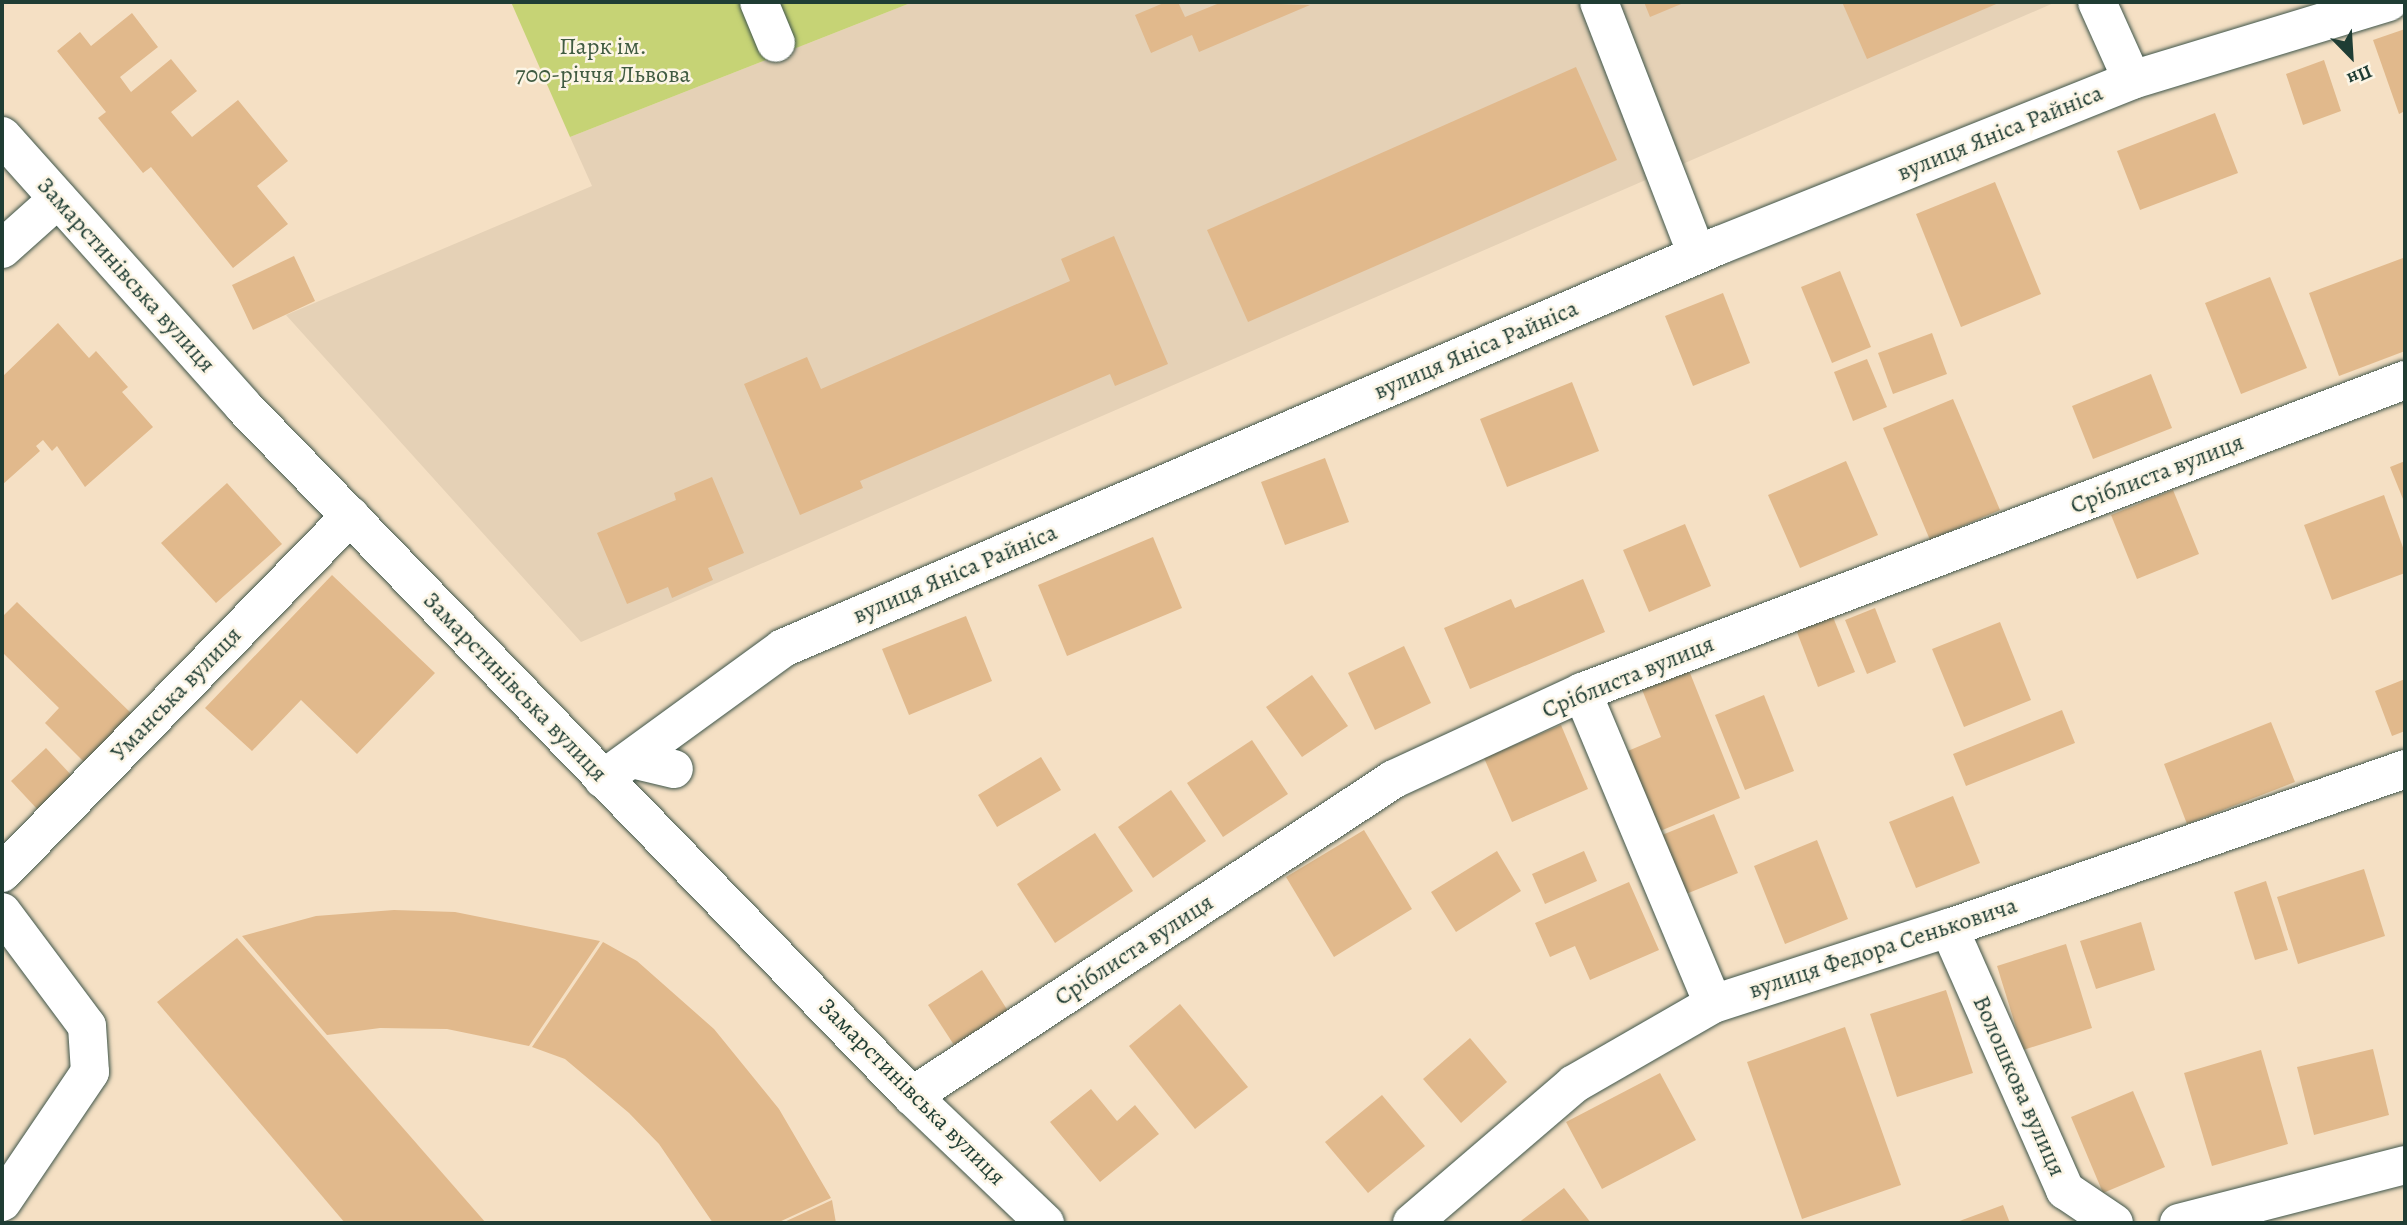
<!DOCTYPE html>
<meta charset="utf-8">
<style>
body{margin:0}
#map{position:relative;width:2407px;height:1225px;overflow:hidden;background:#f5e0c4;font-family:Alegreya,serif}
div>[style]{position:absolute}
.built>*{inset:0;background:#e5d1b6}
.green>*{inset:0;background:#c6d375}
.building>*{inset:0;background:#e1b98c}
.roads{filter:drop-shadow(0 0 2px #3f554a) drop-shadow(0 0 2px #3f554a)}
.minor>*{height:38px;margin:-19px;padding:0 19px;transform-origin:19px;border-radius:19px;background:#fff}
.major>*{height:38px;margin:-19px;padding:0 19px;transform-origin:19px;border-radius:19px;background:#fff}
span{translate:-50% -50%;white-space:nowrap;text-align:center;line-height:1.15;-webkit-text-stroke:5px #fcf5e5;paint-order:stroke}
.park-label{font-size:24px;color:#405b41}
.street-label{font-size:24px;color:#1f3d34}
.frame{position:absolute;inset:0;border:4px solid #1f3d34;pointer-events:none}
.north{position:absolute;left:2316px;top:21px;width:70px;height:70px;-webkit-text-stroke:5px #fcf5e5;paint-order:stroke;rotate:156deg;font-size:19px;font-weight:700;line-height:28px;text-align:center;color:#1f3d34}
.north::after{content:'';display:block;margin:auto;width:24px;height:32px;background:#1f3d34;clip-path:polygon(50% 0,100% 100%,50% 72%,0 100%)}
</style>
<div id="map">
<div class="built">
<div style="clip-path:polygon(913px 2px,2056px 2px,581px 642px,286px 315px,592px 186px,570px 137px)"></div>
</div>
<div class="green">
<div style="clip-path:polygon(511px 2px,913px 2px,570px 137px)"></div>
</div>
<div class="building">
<div style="clip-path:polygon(1166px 2px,1178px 2px,1185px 17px,1222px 2px,1310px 5px,1199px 52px,1192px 35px,1151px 53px,1135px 15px)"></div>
<div style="clip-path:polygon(1644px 2px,1686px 2px,1650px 17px)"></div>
<div style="clip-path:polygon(1842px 2px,2001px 2px,1867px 59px)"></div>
<div style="clip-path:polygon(132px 13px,158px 47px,120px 77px,131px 92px,171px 59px,197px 91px,171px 112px,192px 137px,238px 100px,288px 161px,257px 186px,288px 224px,233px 268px,151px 167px,143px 173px,98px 118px,106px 112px,57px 51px,80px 32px,91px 46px)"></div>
<div style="clip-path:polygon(2405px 29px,2405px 111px,2399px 114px,2373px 40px)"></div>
<div style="clip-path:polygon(2324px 60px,2341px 111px,2303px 125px,2286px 74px)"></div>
<div style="clip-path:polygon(1576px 67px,1617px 160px,1248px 322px,1207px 230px)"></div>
<div style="clip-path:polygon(2215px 113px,2238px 173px,2140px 210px,2117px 151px)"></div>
<div style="clip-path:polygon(1995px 182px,2041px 294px,1961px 327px,1916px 214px)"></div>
<div style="clip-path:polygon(1114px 236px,1168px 364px,1115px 386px,1110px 374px,860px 481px,863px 488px,800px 515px,744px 384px,807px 357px,821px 389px,1070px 281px,1061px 259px)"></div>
<div style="clip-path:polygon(294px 256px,315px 301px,253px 330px,232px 285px)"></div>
<div style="clip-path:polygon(2403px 258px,2405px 351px,2339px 376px,2309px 293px)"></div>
<div style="clip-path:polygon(1840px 271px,1871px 347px,1832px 363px,1801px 287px)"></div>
<div style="clip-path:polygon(2270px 277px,2307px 368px,2241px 394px,2205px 303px)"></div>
<div style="clip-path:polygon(1723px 293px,1750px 363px,1693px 386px,1665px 316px)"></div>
<div style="clip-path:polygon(58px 323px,89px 358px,96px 351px,128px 387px,122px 392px,153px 427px,85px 487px,57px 446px,52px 451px,43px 440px,36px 446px,40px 451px,2px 485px,2px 377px)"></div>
<div style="clip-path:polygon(1932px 333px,1947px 374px,1893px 394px,1878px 353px)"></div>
<div style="clip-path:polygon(1867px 359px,1887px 407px,1853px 421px,1834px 372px)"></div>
<div style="clip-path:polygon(2151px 374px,2172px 428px,2093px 459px,2072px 406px)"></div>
<div style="clip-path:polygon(1572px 382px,1599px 451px,1507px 487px,1480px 419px)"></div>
<div style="clip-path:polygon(1953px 399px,2000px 510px,1930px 540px,1883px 428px)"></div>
<div style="clip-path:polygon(1325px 458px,1349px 522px,1285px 545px,1261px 482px)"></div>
<div style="clip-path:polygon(1846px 461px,1878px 535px,1800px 568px,1768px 495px)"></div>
<div style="clip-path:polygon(2405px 461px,2405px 504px,2390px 467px)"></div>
<div style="clip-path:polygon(712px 477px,744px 553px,708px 568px,713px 580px,672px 598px,668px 587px,627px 604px,597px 533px,676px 500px,674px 493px)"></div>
<div style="clip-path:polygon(227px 483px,282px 544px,216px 603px,161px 543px)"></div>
<div style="clip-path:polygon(2173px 490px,2199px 554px,2137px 579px,2111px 515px)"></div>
<div style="clip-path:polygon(2384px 495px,2405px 553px,2405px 573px,2332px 600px,2304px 525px)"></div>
<div style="clip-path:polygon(1685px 524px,1711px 586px,1649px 612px,1623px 550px)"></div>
<div style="clip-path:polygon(1153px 537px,1182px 608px,1067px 656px,1038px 585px)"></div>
<div style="clip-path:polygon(332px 575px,435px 673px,357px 754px,301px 700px,252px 751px,205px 708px)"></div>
<div style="clip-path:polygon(1583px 579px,1605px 632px,1470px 689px,1444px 628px,1511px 599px,1515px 608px)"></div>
<div style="clip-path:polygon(17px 602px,134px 716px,86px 764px,45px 723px,59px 708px,2px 652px,2px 617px)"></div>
<div style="clip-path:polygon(1875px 608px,1896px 662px,1867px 674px,1845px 620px)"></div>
<div style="clip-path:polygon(1831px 612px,1855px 672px,1818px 687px,1795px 627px)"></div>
<div style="clip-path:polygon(966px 616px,992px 681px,909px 715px,882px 649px)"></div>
<div style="clip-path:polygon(2000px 622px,2031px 700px,1964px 727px,1932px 649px)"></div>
<div style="clip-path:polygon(1404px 646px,1431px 703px,1375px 730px,1348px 673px)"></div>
<div style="clip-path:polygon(1688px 668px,1740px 798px,1648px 836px,1616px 756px,1661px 737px,1641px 687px)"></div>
<div style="clip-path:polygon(1312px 675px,1348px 726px,1302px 757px,1266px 707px)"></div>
<div style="clip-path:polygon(2405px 679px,2405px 731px,2392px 736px,2375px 691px)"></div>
<div style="clip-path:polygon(1764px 695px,1794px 771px,1745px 790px,1715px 715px)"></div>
<div style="clip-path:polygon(2062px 710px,2075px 743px,1966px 786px,1953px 754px)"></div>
<div style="clip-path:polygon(2271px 722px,2295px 782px,2187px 824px,2164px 764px)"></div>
<div style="clip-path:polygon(1561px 725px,1588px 789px,1512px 822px,1484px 758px)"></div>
<div style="clip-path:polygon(1252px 740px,1288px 794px,1223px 837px,1187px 783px)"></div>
<div style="clip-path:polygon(46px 748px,73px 777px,38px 810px,11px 781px)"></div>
<div style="clip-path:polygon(1041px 757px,1061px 790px,997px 827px,978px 795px)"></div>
<div style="clip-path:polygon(1171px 790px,1206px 841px,1153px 878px,1118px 827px)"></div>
<div style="clip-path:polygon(1953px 796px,1980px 863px,1916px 888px,1889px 822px)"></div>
<div style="clip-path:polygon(1714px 814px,1738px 873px,1686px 894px,1662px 835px)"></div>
<div style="clip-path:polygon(1364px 830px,1412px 909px,1334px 957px,1286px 877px)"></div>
<div style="clip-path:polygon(1095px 833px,1133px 891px,1055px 943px,1017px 884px)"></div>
<div style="clip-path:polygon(1817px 840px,1848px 919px,1785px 944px,1754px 866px)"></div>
<div style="clip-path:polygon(1497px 851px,1521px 891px,1456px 932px,1431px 892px)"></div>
<div style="clip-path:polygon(1584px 851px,1597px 881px,1545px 904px,1532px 874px)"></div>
<div style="clip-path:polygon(2364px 869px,2385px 936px,2298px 964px,2277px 897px)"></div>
<div style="clip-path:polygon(2266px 881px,2288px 950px,2255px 960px,2234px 892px)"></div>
<div style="clip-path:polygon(1629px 882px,1659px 950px,1590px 980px,1575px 946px,1550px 957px,1535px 923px)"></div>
<div style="clip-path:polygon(394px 910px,455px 912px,600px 941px,529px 1046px,447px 1029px,380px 1028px,327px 1035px,242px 936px,316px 916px)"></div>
<div style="clip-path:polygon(2141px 922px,2155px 970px,2096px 989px,2080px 941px)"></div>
<div style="clip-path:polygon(237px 938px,486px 1223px,345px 1223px,157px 1002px)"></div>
<div style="clip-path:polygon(603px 942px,637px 961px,714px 1029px,779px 1109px,831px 1198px,777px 1223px,713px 1223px,659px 1144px,629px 1113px,565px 1059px,532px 1047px)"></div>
<div style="clip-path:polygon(2066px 944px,2092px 1028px,2023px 1050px,1997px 966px)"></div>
<div style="clip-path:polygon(982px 970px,1008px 1011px,954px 1045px,928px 1005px)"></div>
<div style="clip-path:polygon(1946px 990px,1973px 1073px,1897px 1097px,1870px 1014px)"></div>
<div style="clip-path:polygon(1180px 1004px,1248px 1087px,1195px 1129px,1129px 1046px)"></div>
<div style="clip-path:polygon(1845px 1027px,1901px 1185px,1802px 1219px,1747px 1062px)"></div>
<div style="clip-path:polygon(1470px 1038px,1507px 1082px,1461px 1123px,1423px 1079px)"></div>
<div style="clip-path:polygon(2373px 1049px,2389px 1115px,2314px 1135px,2297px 1067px)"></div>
<div style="clip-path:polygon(2261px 1050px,2288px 1144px,2212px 1166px,2184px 1073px)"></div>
<div style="clip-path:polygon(1660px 1073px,1696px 1140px,1602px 1189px,1566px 1122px)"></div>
<div style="clip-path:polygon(1091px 1089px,1117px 1121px,1135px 1105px,1159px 1134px,1100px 1182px,1050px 1122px)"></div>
<div style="clip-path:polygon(2133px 1091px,2165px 1167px,2103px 1193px,2071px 1117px)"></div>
<div style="clip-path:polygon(1382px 1095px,1425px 1146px,1368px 1193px,1325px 1142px)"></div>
<div style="clip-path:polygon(1564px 1188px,1591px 1223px,1518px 1223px)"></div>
<div style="clip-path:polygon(832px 1200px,836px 1223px,782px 1223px)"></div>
<div style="clip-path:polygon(2003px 1205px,2010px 1223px,1954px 1223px)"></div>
</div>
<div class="roads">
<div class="minor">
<div style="left:759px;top:2px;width:44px;rotate:67.5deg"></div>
<div style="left:1599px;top:2px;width:271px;rotate:68.8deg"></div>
<div style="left:2097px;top:2px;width:85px;rotate:65.8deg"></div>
<div style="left:2px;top:249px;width:75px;rotate:-41.8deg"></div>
<div style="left:1582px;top:692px;width:338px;rotate:67.2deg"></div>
<div style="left:632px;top:759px;width:43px;rotate:13.4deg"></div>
<div style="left:603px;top:779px;width:223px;rotate:-36deg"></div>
<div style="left:783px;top:648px;width:1020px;rotate:-23.27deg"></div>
<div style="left:1720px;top:245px;width:444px;rotate:-21.8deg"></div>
<div style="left:2132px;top:80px;width:268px;rotate:-16.9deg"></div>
<div style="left:2px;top:873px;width:499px;rotate:-45.7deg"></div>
<div style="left:2px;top:912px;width:142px;rotate:53.3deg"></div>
<div style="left:87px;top:1026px;width:46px;rotate:86.3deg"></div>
<div style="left:90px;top:1072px;width:157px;rotate:124.1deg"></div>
<div style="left:1949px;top:928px;width:287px;rotate:66.1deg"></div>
<div style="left:2065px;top:1190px;width:59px;rotate:34deg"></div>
<div style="left:912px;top:1096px;width:577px;rotate:-33.33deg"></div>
<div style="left:1394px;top:779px;width:207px;rotate:-24.8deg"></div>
<div style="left:1582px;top:692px;width:880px;rotate:-20.76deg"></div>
<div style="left:1412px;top:1223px;width:213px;rotate:-40.6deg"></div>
<div style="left:1574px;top:1084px;width:160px;rotate:-29.9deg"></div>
<div style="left:1713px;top:1004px;width:248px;rotate:-17.9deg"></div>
<div style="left:1949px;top:928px;width:483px;rotate:-19.2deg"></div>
<div style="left:2179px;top:1223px;width:233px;rotate:-14.4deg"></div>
</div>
<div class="major">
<div style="left:2px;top:136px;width:362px;rotate:48.2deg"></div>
<div style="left:243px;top:406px;width:961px;rotate:45.89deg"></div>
<div style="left:912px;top:1096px;width:184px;rotate:43.7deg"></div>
</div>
</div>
<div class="park-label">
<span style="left:603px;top:61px">Парк ім.<br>700-річчя Львова</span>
</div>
<div class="street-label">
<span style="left:2000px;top:133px;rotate:-22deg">вулиця Яніса Райніса</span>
<span style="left:126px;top:275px;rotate:48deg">Замарстинівська вулиця</span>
<span style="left:1476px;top:350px;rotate:-23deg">вулиця Яніса Райніса</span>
<span style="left:2157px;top:474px;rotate:-21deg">Сріблиста вулиця</span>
<span style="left:955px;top:574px;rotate:-23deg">вулиця Яніса Райніса</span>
<span style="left:1628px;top:677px;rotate:-22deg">Сріблиста вулиця</span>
<span style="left:515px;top:687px;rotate:46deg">Замарстинівська вулиця</span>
<span style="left:176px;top:694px;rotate:-46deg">Уманська вулиця</span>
<span style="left:1883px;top:948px;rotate:-18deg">вулиця Федора Сеньковича</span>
<span style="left:1134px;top:950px;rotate:-33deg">Сріблиста вулиця</span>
<span style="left:2019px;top:1086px;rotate:66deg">Волошкова вулиця</span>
<span style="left:912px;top:1092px;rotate:45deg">Замарстинівська вулиця</span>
</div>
<div class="frame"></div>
<div class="north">Пн</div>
</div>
